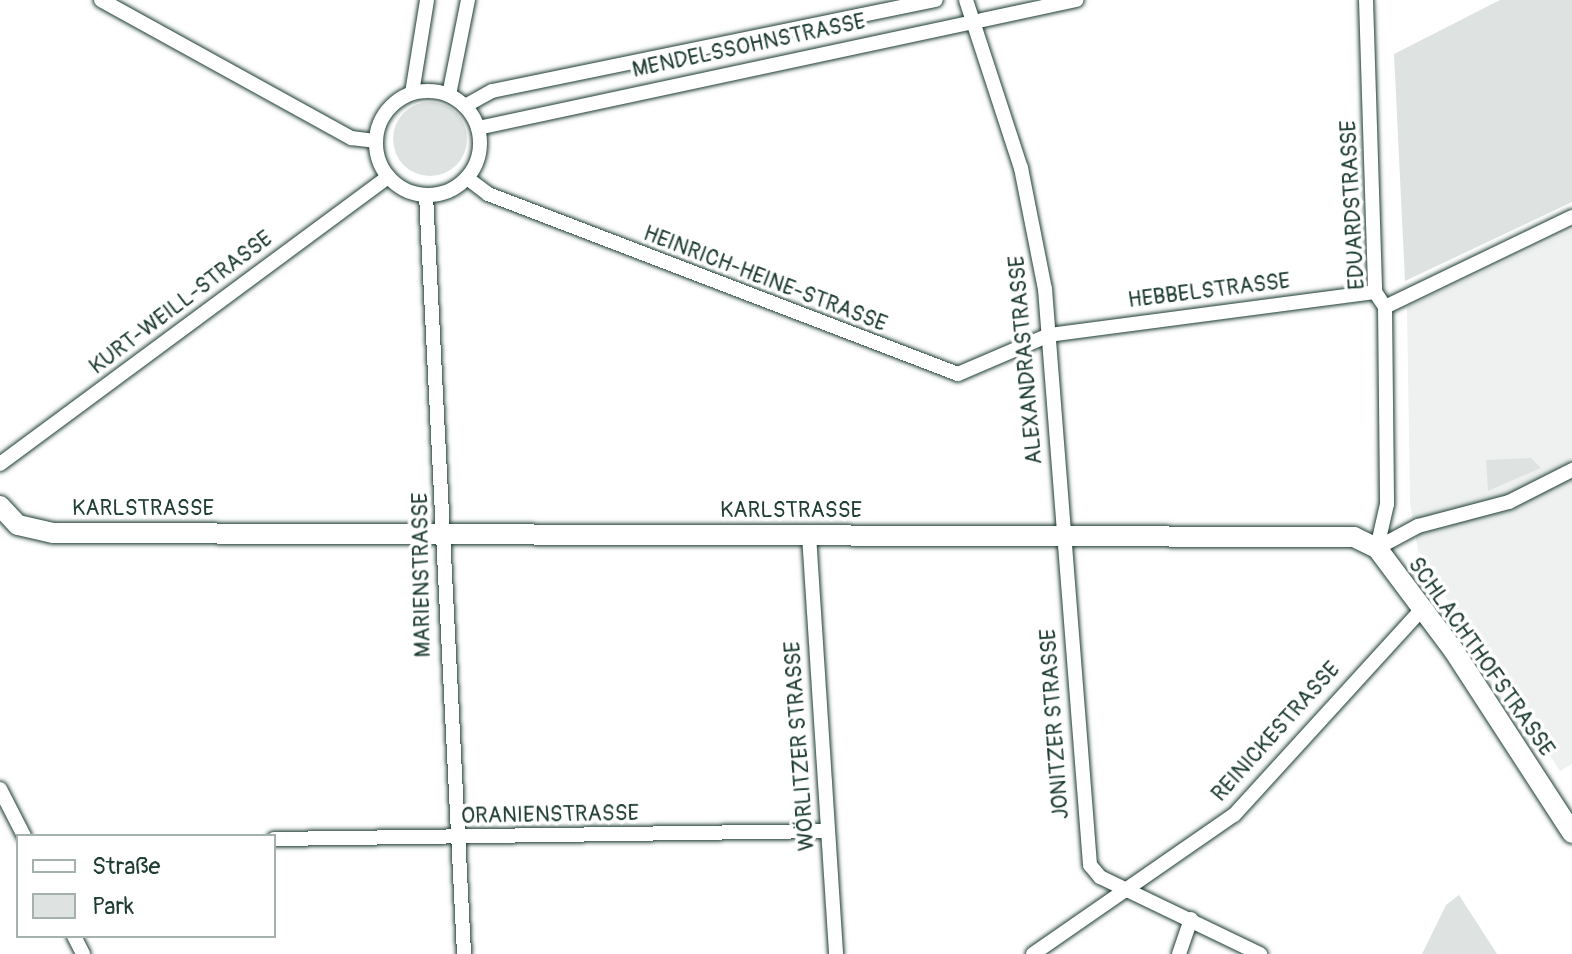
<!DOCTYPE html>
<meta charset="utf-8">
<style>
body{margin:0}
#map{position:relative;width:1572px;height:954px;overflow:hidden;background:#fff;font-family:Pangolin,sans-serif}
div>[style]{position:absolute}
.built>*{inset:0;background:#eef1f0}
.green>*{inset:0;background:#dee3e2}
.round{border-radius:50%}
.roads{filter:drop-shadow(0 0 2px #1f3d34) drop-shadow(0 0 2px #1f3d34)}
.minor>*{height:14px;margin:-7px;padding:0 7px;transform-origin:7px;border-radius:7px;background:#fff}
.minor>.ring{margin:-7px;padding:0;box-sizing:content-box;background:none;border:14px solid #fff;border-radius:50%}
.secondary>*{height:20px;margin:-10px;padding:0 10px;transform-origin:10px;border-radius:10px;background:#fff}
span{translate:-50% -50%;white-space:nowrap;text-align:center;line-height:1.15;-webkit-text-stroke:7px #fff;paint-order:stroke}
.street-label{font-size:22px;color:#1f3d34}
.legend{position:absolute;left:16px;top:834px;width:260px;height:104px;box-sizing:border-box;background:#fff;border:2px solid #a5b1ae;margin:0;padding:10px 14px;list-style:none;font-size:24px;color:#1f3d34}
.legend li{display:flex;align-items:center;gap:16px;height:40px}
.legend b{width:40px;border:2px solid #a5b1ae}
</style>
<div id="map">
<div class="built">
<div style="clip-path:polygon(1572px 230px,1572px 764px,1560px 771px,1419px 556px,1410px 503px,1407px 307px)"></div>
</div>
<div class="green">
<div style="clip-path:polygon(1500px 0,1572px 0,1572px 202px,1405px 281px,1394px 54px)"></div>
<div class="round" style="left:393px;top:102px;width:74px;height:74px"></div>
<div style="clip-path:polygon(1531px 458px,1541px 468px,1488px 491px,1486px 460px)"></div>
<div style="clip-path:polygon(1459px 895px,1497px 954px,1422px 954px,1446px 905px)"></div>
</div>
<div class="roads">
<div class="minor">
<div style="left:101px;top:0;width:286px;rotate:28.9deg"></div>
<div style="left:351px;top:138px;width:24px;rotate:7deg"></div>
<div style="left:966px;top:0;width:177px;rotate:71.9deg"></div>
<div style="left:1021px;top:168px;width:123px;rotate:78.8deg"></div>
<div style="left:1045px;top:289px;width:578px;rotate:85.53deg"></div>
<div style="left:1090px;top:865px;width:16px;rotate:50deg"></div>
<div style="left:1100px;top:877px;width:178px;rotate:25.7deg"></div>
<div style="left:1366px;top:0;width:292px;rotate:88.2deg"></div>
<div style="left:1375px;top:292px;width:18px;rotate:56deg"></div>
<div style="left:1385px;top:307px;width:197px;rotate:89.4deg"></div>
<div style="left:1387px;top:504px;width:45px;rotate:102.8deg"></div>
<div class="ring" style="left:376px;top:91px;width:90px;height:90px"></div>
<div style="left:412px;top:93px;width:94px;rotate:-80.8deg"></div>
<div style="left:449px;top:95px;width:97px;rotate:-78.7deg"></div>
<div style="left:465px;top:106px;width:31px;rotate:-29deg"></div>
<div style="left:492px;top:91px;width:453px;rotate:-11.6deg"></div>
<div style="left:478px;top:128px;width:612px;rotate:-12.08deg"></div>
<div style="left:467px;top:178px;width:26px;rotate:37deg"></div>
<div style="left:488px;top:194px;width:503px;rotate:20.96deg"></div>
<div style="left:958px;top:374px;width:99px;rotate:-23.2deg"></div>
<div style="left:1049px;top:335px;width:329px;rotate:-7.5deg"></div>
<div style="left:426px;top:195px;width:760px;rotate:87.13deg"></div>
<div style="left:1385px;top:307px;width:208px;rotate:-25.7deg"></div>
<div style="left:0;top:464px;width:483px;rotate:-36.5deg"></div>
<div style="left:809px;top:535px;width:420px;rotate:86.3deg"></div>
<div style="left:1377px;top:548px;width:47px;rotate:-28.2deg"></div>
<div style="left:1418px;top:526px;width:94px;rotate:-14.8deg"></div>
<div style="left:1509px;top:502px;width:71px;rotate:-26.9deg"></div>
<div style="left:0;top:789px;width:53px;rotate:62.9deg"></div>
<div style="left:274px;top:839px;width:553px;rotate:-0.83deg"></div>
<div style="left:74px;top:936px;width:20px;rotate:63deg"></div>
<div style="left:1033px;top:954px;width:244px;rotate:-34.7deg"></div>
<div style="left:1234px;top:815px;width:279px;rotate:-47.6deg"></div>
<div style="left:1179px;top:954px;width:37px;rotate:-71deg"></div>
</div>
<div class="secondary">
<div style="left:0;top:506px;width:26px;rotate:47deg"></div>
<div style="left:18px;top:525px;width:36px;rotate:13deg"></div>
<div style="left:53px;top:533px;width:1301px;rotate:0.18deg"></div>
<div style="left:1354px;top:537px;width:25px;rotate:26deg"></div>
<div style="left:1377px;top:548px;width:129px;rotate:53.2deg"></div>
<div style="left:1454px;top:651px;width:217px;rotate:57deg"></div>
</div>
</div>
<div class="street-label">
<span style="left:749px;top:46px;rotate:-12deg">MENDELSSOHNSTRASSE</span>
<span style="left:1353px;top:205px;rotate:-93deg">EDUARDSTRASSE</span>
<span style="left:765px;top:279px;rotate:21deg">HEINRICH-HEINE-STRASSE</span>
<span style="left:1209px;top:291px;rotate:-7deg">HEBBELSTRASSE</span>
<span style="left:181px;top:303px;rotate:-37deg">KURT-WEILL-STRASSE</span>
<span style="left:1026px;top:360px;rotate:-95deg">ALEXANDRASTRASSE</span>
<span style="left:143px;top:509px">KARLSTRASSE</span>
<span style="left:791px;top:511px">KARLSTRASSE</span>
<span style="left:422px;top:575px;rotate:-91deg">MARIENSTRASSE</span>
<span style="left:1481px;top:657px;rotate:55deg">SCHLACHTHOFSTRASSE</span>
<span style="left:1055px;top:724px;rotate:-94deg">JONITZER STRASSE</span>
<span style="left:1276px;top:732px;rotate:-48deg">REINICKESTRASSE</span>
<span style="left:800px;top:746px;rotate:-94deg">WÖRLITZER STRASSE</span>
<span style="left:550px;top:815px;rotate:-1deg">ORANIENSTRASSE</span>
</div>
<ul class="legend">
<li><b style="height:10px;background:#fff"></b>Straße</li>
<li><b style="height:22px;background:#dee3e2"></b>Park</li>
</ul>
</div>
